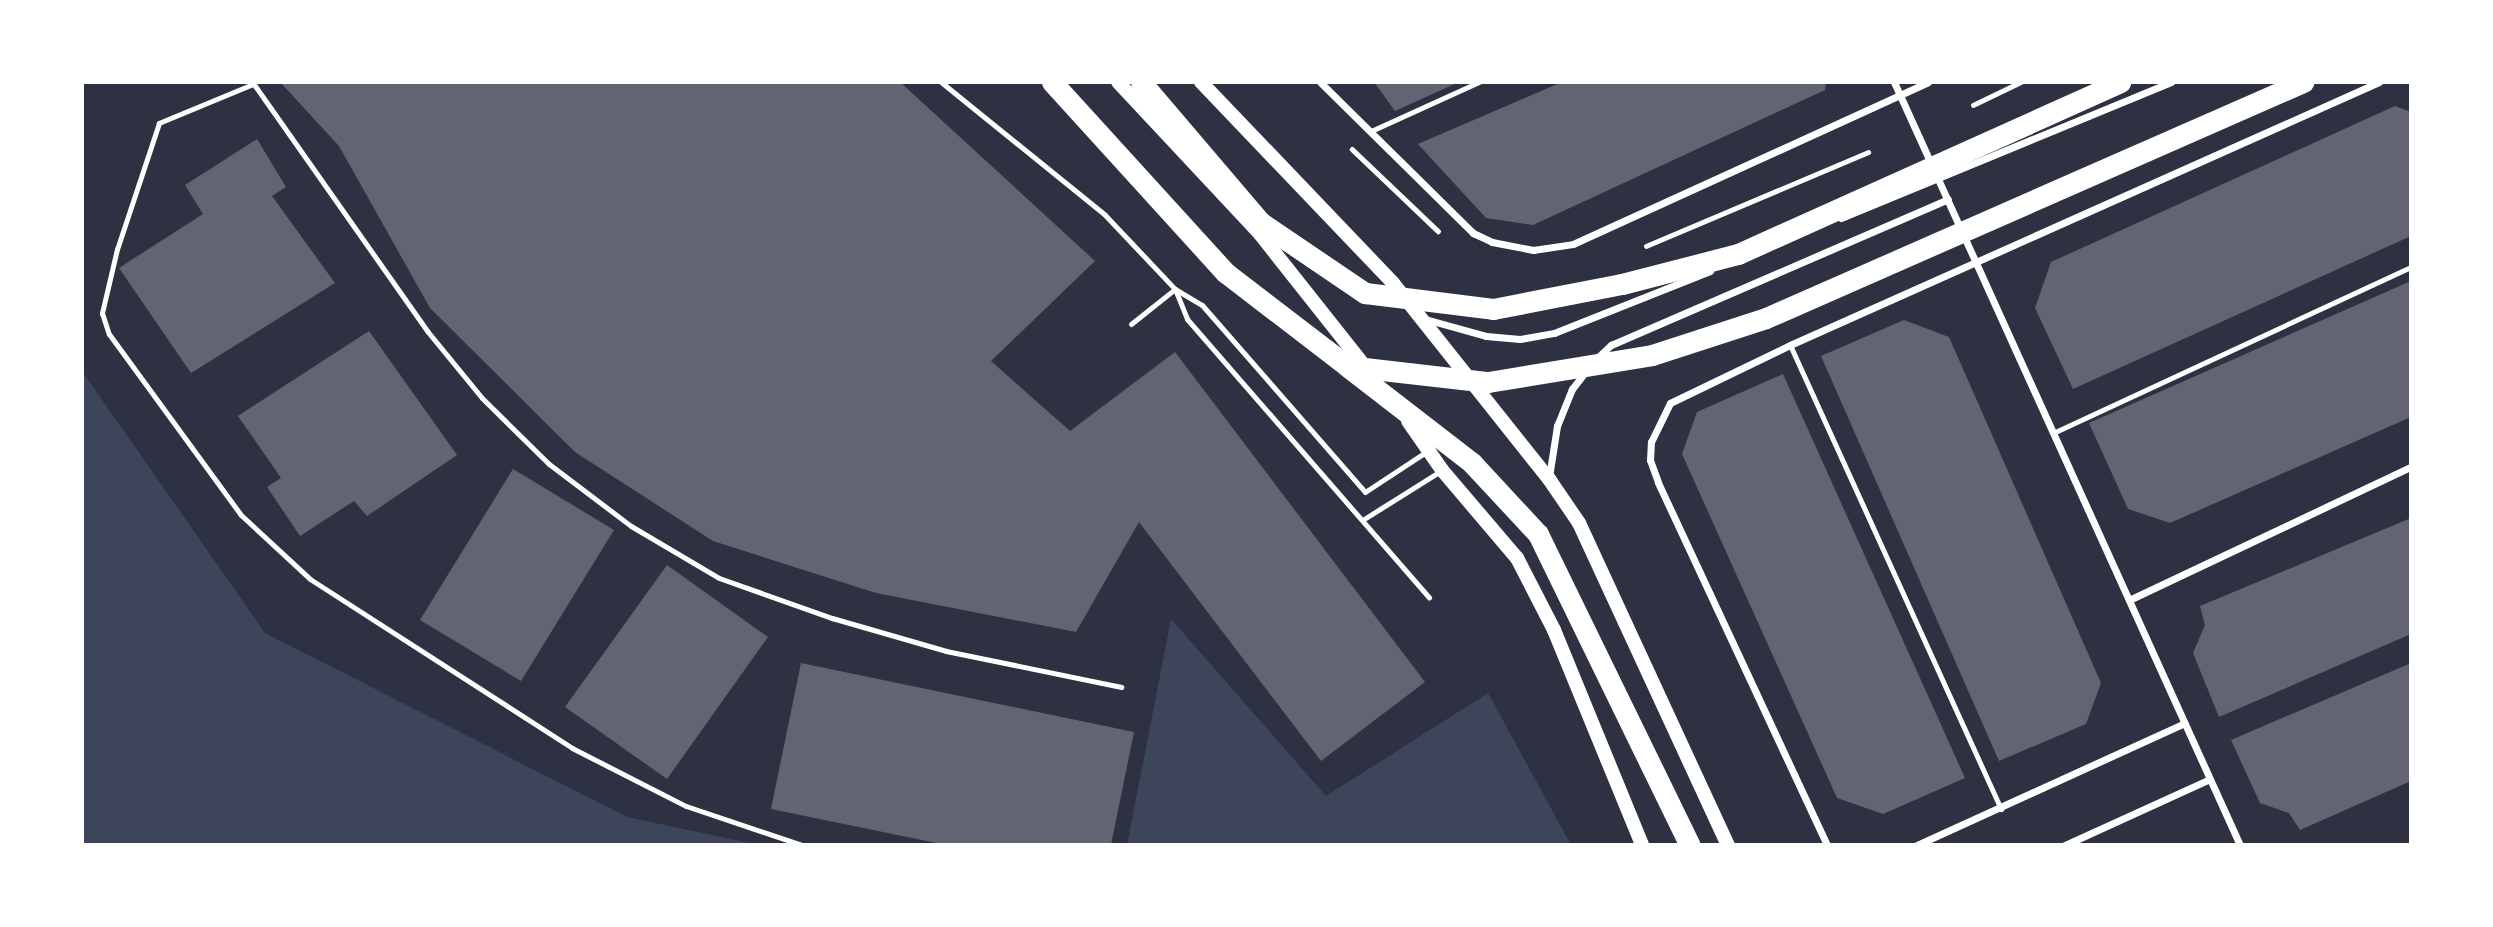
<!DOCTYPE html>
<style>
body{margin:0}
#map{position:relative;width:2493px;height:927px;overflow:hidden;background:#2d3142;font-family:"Fira Sans",sans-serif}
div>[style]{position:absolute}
.green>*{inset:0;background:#3c4559}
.building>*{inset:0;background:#626471}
.path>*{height:4.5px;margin:-2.25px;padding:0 2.25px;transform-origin:2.25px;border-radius:2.25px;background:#fff}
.service>*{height:5px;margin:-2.5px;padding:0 2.5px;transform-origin:2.5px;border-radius:2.5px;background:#fff}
.minor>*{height:7px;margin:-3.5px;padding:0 3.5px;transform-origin:3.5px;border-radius:3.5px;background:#fff}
.secondary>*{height:14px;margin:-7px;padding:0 7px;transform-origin:7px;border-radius:7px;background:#fff}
.motorway>*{height:21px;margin:-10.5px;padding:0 10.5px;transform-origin:10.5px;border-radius:10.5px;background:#fff}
span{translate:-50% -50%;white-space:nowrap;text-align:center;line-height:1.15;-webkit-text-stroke:6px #fff;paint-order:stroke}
.frame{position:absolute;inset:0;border:84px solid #fff;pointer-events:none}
</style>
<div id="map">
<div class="green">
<div style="clip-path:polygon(82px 371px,265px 633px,627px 817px,759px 845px,82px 845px)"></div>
<div style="clip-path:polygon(1171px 619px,1326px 796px,1488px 693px,1571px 845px,1127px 845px)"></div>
</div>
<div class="building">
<div style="clip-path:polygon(280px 82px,900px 82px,1095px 261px,991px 361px,1070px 431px,1175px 352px,1425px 682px,1321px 761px,1139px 522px,1076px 632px,876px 593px,713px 541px,575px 452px,430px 308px,339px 146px)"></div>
<div style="clip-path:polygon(1374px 82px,1459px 82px,1395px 111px)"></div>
<div style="clip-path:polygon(1562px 82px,1826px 82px,1825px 90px,1533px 225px,1486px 218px,1418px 144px)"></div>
<div style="clip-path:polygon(2395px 106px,2411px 112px,2411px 236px,2073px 389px,2035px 308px,2051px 262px)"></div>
<div style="clip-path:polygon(257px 139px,286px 187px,272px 196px,335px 283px,191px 373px,119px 268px,203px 214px,185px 185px)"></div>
<div style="clip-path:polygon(2411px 281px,2411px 417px,2170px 523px,2128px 509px,2089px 423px)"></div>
<div style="clip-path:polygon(1904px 320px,1949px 337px,2101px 683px,2086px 724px,1999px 761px,1821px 356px)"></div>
<div style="clip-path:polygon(369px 331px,457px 455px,367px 516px,354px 501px,300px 536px,267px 487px,281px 478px,238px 416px)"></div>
<div style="clip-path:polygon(1783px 374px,1965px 778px,1883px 814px,1837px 798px,1682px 454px,1697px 412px)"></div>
<div style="clip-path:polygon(513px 469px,614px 530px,521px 681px,420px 620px)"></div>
<div style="clip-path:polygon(2411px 518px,2411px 634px,2219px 717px,2193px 653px,2205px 625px,2200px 606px)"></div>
<div style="clip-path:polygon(667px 565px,768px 637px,667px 779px,565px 707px)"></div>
<div style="clip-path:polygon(801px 663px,1134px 732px,1111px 845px,946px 845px,771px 809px)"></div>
<div style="clip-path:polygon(2411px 663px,2411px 781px,2300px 830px,2289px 813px,2260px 803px,2231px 740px)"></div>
</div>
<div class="path">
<div style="left:1973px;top:105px;width:53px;rotate:-25.6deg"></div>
<div style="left:1352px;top:149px;width:119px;rotate:43.6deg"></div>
<div style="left:1646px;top:246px;width:241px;rotate:-22.9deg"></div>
</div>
<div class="service">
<div style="left:941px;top:82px;width:211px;rotate:39deg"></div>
<div style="left:1105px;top:215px;width:102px;rotate:46.6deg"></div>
<div style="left:1175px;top:289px;width:31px;rotate:31deg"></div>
<div style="left:1202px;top:305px;width:248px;rotate:48.9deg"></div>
<div style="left:1365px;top:492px;width:73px;rotate:-33.3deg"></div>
<div style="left:253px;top:83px;width:304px;rotate:54.9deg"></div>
<div style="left:428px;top:332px;width:85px;rotate:50.7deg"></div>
<div style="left:482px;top:398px;width:94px;rotate:44.6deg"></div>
<div style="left:549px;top:464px;width:103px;rotate:37.1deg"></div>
<div style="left:631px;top:526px;width:102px;rotate:30.6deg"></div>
<div style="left:719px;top:578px;width:120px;rotate:19.5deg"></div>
<div style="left:832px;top:618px;width:119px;rotate:16.1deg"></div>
<div style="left:946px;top:651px;width:179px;rotate:11.6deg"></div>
<div style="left:253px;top:84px;width:102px;rotate:157.5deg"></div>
<div style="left:159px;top:123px;width:133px;rotate:108.4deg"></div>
<div style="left:117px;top:249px;width:66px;rotate:103.2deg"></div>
<div style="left:102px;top:313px;width:22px;rotate:72deg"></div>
<div style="left:109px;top:334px;width:224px;rotate:53.9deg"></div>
<div style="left:241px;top:515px;width:94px;rotate:42.8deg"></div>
<div style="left:310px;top:579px;width:312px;rotate:32.8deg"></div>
<div style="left:572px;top:748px;width:128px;rotate:27deg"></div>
<div style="left:686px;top:806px;width:122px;rotate:18.6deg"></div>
<div style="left:1371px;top:131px;width:119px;rotate:-24.4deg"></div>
<div style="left:1175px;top:289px;width:32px;rotate:68deg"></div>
<div style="left:1187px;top:319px;width:369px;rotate:49deg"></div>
<div style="left:1131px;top:324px;width:56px;rotate:-38.5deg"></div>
<div style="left:1790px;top:345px;width:510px;rotate:65.55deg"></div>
<div style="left:2053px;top:433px;width:395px;rotate:-24.9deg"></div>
<div style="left:1364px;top:519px;width:92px;rotate:-32.1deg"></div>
</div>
<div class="minor">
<div style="left:1320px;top:82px;width:215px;rotate:44.6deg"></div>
<div style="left:1473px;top:233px;width:21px;rotate:25deg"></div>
<div style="left:1492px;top:242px;width:42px;rotate:11deg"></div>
<div style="left:1533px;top:250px;width:40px;rotate:-8.5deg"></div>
<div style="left:1573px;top:244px;width:390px;rotate:-24.5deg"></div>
<div style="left:1894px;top:82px;width:838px;rotate:65.61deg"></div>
<div style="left:1841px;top:218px;width:357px;rotate:-22.4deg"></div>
<div style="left:1425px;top:319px;width:63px;rotate:15.6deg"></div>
<div style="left:1486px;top:336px;width:34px;rotate:5deg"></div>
<div style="left:1520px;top:339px;width:35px;rotate:-10deg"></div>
<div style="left:1554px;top:333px;width:168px;rotate:-21.7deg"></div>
<div style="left:1598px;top:357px;width:18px;rotate:-43deg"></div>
<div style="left:1611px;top:345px;width:367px;rotate:-23.4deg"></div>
<div style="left:1549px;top:477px;width:52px;rotate:-81.1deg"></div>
<div style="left:1557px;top:426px;width:40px;rotate:-68deg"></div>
<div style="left:1572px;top:389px;width:23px;rotate:-52deg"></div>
<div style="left:2129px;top:600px;width:312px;rotate:-25.3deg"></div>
<div style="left:1827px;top:845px;width:400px;rotate:-115deg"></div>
<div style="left:1658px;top:482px;width:23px;rotate:-110deg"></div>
<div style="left:1650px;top:460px;width:18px;rotate:-87deg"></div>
<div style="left:1651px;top:442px;width:43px;rotate:-64deg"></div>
<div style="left:1670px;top:403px;width:133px;rotate:-25.8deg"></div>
<div style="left:1790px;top:345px;width:645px;rotate:-24.06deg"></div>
<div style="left:1917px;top:845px;width:294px;rotate:-24.5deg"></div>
<div style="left:2065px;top:845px;width:159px;rotate:-24.5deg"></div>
</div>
<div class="secondary">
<div style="left:1118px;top:82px;width:208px;rotate:46.9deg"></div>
<div style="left:1260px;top:234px;width:172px;rotate:51.6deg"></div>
<div style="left:1201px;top:82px;width:278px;rotate:46.3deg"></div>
<div style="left:1393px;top:283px;width:251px;rotate:51.5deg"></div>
<div style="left:1549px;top:479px;width:53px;rotate:55.7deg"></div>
<div style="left:1579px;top:523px;width:355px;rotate:65.2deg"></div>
<div style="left:1408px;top:421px;width:60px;rotate:55.2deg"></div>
<div style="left:1442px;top:470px;width:116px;rotate:49.6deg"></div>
<div style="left:1517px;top:558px;width:81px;rotate:62.8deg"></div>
<div style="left:1554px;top:630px;width:232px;rotate:67.7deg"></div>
</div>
<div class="motorway">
<div style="left:1052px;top:82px;width:258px;rotate:47.7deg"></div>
<div style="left:1226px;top:273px;width:153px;rotate:37.5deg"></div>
<div style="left:1347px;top:366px;width:142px;rotate:6.5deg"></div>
<div style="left:1488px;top:382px;width:166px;rotate:-9.3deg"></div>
<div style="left:1652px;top:355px;width:120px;rotate:-18deg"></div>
<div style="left:1766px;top:318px;width:587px;rotate:-23.72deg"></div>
<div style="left:1141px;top:82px;width:184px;rotate:49.6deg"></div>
<div style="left:1260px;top:222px;width:127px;rotate:34.1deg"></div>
<div style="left:1365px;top:293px;width:129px;rotate:7.1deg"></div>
<div style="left:1493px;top:309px;width:131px;rotate:-11deg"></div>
<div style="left:1622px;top:284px;width:120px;rotate:-14.5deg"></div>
<div style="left:1738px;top:254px;width:419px;rotate:-24.2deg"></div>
<div style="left:1348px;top:367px;width:157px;rotate:37.7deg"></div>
<div style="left:1472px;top:463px;width:97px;rotate:47.1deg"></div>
<div style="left:1538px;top:534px;width:346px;rotate:64deg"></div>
</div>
<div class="frame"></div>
</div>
